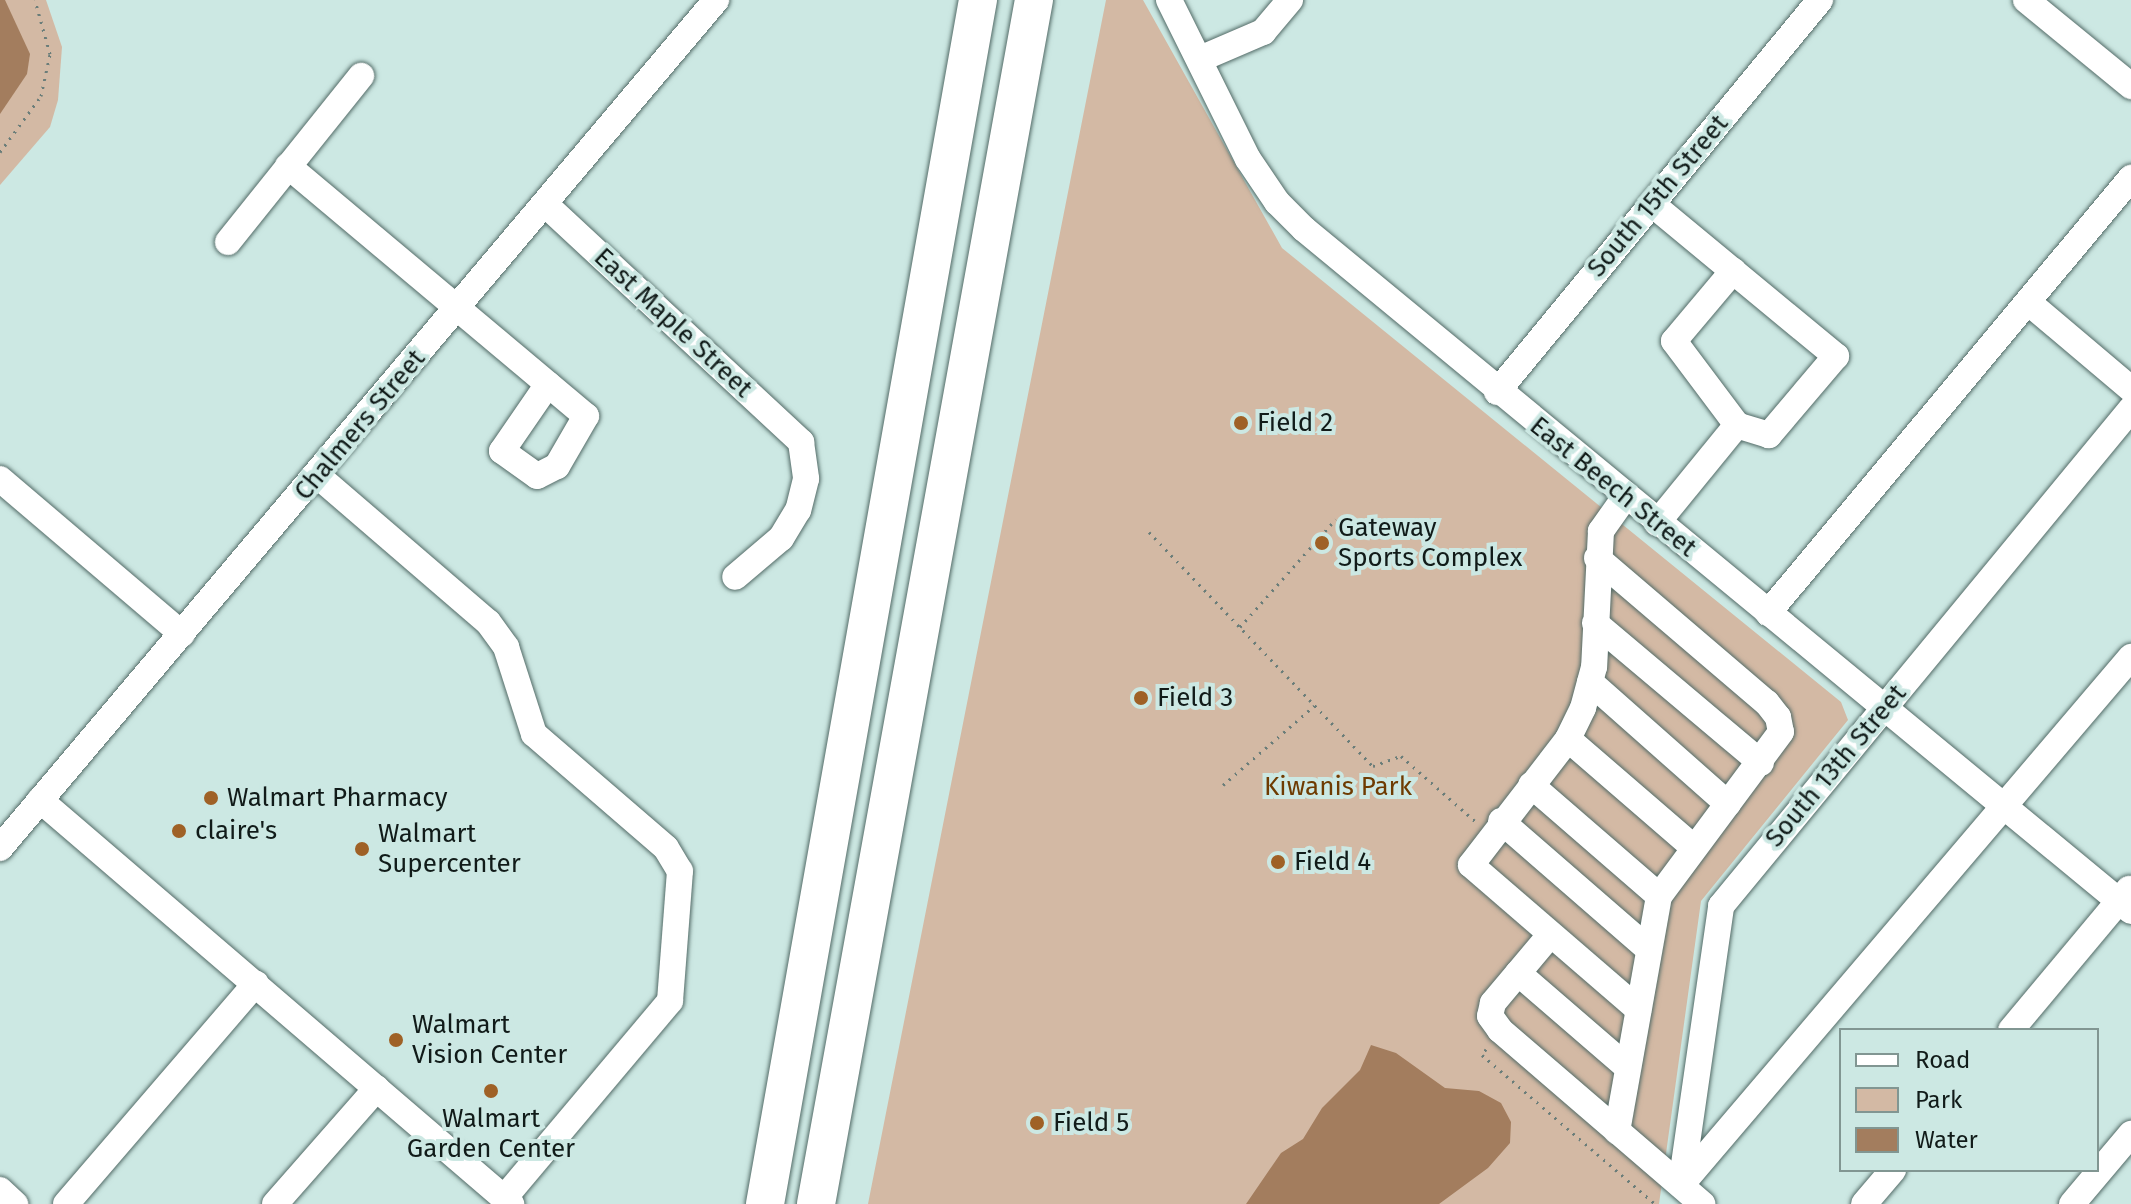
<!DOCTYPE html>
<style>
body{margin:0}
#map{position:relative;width:2131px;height:1204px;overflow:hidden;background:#cce8e3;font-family:"Fira Sans",sans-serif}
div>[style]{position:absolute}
.green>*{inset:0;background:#d3b9a4}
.water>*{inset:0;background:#a37d5e}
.path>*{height:3px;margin-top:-1.5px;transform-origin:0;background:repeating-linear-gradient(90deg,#6a7d79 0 2px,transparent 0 8px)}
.roads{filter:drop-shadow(0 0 2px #536b67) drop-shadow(0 0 2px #536b67)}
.minor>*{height:26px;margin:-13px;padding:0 13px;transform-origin:13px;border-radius:13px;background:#fff}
.highway>*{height:38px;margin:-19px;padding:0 19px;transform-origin:19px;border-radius:19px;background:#fff}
.dots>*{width:22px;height:22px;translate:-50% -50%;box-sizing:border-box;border:4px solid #cce8e3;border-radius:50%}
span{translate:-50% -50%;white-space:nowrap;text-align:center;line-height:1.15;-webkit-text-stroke:8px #cce8e3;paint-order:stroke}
.street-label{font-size:26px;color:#111b19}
.poi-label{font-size:26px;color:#111b19}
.left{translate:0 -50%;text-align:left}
.park-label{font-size:26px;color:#6e3b01}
.legend{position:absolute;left:1839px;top:1028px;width:260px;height:144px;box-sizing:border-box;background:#cce8e3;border:2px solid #819692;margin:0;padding:10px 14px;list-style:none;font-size:24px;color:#111b19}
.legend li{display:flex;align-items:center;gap:16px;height:40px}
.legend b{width:40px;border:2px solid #819692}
</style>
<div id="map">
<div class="green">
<div style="clip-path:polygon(0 0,46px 0,62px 47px,58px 100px,50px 127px,0 185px)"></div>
<div style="clip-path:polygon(1106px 0,1143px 0,1282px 248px,1841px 702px,1848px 720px,1701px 901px,1659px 1204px,868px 1204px)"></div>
</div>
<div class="water">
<div style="clip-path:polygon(0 0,5px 0,30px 54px,27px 74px,0 114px)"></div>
<div style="clip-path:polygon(1371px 1045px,1396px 1053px,1445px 1088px,1479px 1091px,1501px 1103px,1511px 1122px,1510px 1143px,1488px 1168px,1439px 1204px,1246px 1204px,1281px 1153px,1303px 1139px,1322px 1108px,1360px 1070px)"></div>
</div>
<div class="path">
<div style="left:0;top:152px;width:69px;rotate:-53.8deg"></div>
<div style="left:41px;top:96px;width:43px;rotate:-77.9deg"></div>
<div style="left:50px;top:54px;width:56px;rotate:-105.5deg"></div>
<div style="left:1149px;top:532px;width:324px;rotate:46.3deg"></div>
<div style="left:1373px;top:766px;width:30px;rotate:-20deg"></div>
<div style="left:1401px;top:756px;width:100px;rotate:41.3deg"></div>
<div style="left:1240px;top:627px;width:144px;rotate:-48.4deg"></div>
<div style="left:1223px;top:785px;width:121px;rotate:-41deg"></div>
<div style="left:1486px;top:1049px;width:7px;rotate:124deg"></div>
<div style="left:1482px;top:1055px;width:228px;rotate:40.7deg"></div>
</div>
<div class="roads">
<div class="minor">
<div style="left:1169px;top:0;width:178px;rotate:63.6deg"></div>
<div style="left:1248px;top:159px;width:52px;rotate:56deg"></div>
<div style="left:1277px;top:202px;width:38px;rotate:45deg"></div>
<div style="left:1304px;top:229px;width:1072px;rotate:39.51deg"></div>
<div style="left:2026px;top:0;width:136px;rotate:39.3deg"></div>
<div style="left:1200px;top:59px;width:69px;rotate:-23.2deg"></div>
<div style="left:1263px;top:32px;width:42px;rotate:-49.8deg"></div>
<div style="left:288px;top:166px;width:389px;rotate:40deg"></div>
<div style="left:586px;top:416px;width:58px;rotate:120.1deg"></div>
<div style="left:557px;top:466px;width:22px;rotate:153deg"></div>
<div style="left:537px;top:476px;width:43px;rotate:-144.5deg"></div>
<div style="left:502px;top:451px;width:81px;rotate:-55.5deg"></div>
<div style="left:545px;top:204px;width:350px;rotate:42.9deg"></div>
<div style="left:801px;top:442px;width:37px;rotate:82deg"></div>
<div style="left:806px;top:479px;width:32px;rotate:104deg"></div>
<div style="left:798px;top:510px;width:33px;rotate:121deg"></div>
<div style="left:781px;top:538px;width:60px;rotate:139.7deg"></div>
<div style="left:1652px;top:204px;width:239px;rotate:39.6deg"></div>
<div style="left:1836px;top:356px;width:104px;rotate:130.3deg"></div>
<div style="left:1769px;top:435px;width:34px;rotate:-163deg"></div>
<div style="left:1737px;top:425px;width:105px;rotate:-126.9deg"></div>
<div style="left:1674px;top:341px;width:92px;rotate:-49.9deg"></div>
<div style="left:228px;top:242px;width:213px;rotate:-51.3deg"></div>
<div style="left:2028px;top:302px;width:135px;rotate:40.2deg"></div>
<div style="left:1497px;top:392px;width:508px;rotate:-50.51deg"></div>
<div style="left:318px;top:476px;width:224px;rotate:40.7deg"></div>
<div style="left:488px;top:622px;width:31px;rotate:54deg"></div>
<div style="left:506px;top:647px;width:91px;rotate:72.2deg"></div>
<div style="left:534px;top:734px;width:174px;rotate:40.8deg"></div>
<div style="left:666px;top:848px;width:27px;rotate:59deg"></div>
<div style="left:680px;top:871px;width:130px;rotate:94.4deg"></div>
<div style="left:670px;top:1001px;width:258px;rotate:130.1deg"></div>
<div style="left:0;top:479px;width:239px;rotate:40.4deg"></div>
<div style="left:1625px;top:497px;width:42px;rotate:125.2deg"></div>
<div style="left:1601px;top:531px;width:136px;rotate:92.9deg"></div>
<div style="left:1594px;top:667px;width:42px;rotate:105deg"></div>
<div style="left:1583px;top:708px;width:34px;rotate:116deg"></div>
<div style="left:1568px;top:739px;width:159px;rotate:127.6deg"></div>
<div style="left:1471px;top:865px;width:221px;rotate:40.8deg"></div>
<div style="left:1657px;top:523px;width:127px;rotate:-50.8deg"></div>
<div style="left:1597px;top:558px;width:223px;rotate:40.5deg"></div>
<div style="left:1767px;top:703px;width:18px;rotate:52deg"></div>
<div style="left:1778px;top:717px;width:15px;rotate:79deg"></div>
<div style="left:1781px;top:732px;width:204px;rotate:126.6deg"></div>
<div style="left:1659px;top:896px;width:239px;rotate:100.1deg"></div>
<div style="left:1768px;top:613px;width:567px;rotate:-50.16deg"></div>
<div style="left:1595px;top:623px;width:217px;rotate:40.1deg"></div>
<div style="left:1590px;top:682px;width:184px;rotate:41.5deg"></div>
<div style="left:1568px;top:739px;width:165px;rotate:40.8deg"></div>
<div style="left:1531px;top:785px;width:169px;rotate:40.9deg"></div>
<div style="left:40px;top:800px;width:621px;rotate:40.62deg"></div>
<div style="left:1501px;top:821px;width:195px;rotate:41deg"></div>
<div style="left:0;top:848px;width:1110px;rotate:-49.82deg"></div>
<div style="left:1550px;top:935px;width:89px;rotate:130deg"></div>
<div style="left:1493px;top:1003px;width:13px;rotate:103deg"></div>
<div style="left:1490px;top:1016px;width:17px;rotate:54deg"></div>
<div style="left:1500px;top:1030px;width:267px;rotate:40.7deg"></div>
<div style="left:1518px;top:973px;width:145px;rotate:40.8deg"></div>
<div style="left:2011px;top:1030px;width:184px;rotate:-50.1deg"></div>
<div style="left:1681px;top:1185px;width:282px;rotate:-81.8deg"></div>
<div style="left:1721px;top:906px;width:644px;rotate:-50.48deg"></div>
<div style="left:1681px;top:1185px;width:694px;rotate:-49.56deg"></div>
<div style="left:0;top:1190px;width:21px;rotate:43deg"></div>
<div style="left:66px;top:1204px;width:291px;rotate:-49.3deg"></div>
<div style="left:275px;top:1204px;width:154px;rotate:-48.7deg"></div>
<div style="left:1864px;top:1204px;width:45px;rotate:-49.5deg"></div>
<div style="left:2072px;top:1204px;width:92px;rotate:-49.9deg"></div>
</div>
<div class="highway">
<div style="left:765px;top:1204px;width:1223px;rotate:-79.97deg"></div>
<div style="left:816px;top:1204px;width:1224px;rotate:-79.74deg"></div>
</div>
</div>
<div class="dots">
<div style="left:1241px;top:423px;background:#9f6126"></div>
<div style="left:1322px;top:543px;background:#9f6126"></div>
<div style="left:1141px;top:698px;background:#9f6126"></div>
<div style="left:211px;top:798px;background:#9f6126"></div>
<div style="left:179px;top:831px;background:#9f6126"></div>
<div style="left:362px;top:849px;background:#9f6126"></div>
<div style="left:1278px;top:862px;background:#9f6126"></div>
<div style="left:396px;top:1040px;background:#9f6126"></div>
<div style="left:491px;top:1091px;background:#9f6126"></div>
<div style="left:1037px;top:1123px;background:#9f6126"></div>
</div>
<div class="street-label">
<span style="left:1658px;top:196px;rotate:-50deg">South 15th Street</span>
<span style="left:673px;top:323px;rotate:43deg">East Maple Street</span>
<span style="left:360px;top:425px;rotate:-50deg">Chalmers Street</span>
<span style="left:1613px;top:487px;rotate:39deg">East Beech Street</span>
<span style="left:1836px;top:766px;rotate:-50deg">South 13th Street</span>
</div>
<div class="poi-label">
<span class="left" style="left:1257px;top:423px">Field 2</span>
<span class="left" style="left:1338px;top:543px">Gateway<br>Sports Complex</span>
<span class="left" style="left:1157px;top:698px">Field 3</span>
<span class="left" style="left:227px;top:798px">Walmart Pharmacy</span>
<span class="left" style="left:195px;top:831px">claire's</span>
<span class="left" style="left:378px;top:849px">Walmart<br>Supercenter</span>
<span class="left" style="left:1294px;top:862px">Field 4</span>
<span class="left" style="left:412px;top:1040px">Walmart<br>Vision Center</span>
<span style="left:491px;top:1134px">Walmart<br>Garden Center</span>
<span class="left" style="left:1053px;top:1123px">Field 5</span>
</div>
<div class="park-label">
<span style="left:1338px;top:787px">Kiwanis Park</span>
</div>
<ul class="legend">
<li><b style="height:10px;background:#fff"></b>Road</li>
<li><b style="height:22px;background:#d3b9a4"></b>Park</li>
<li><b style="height:22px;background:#a37d5e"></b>Water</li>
</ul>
</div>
